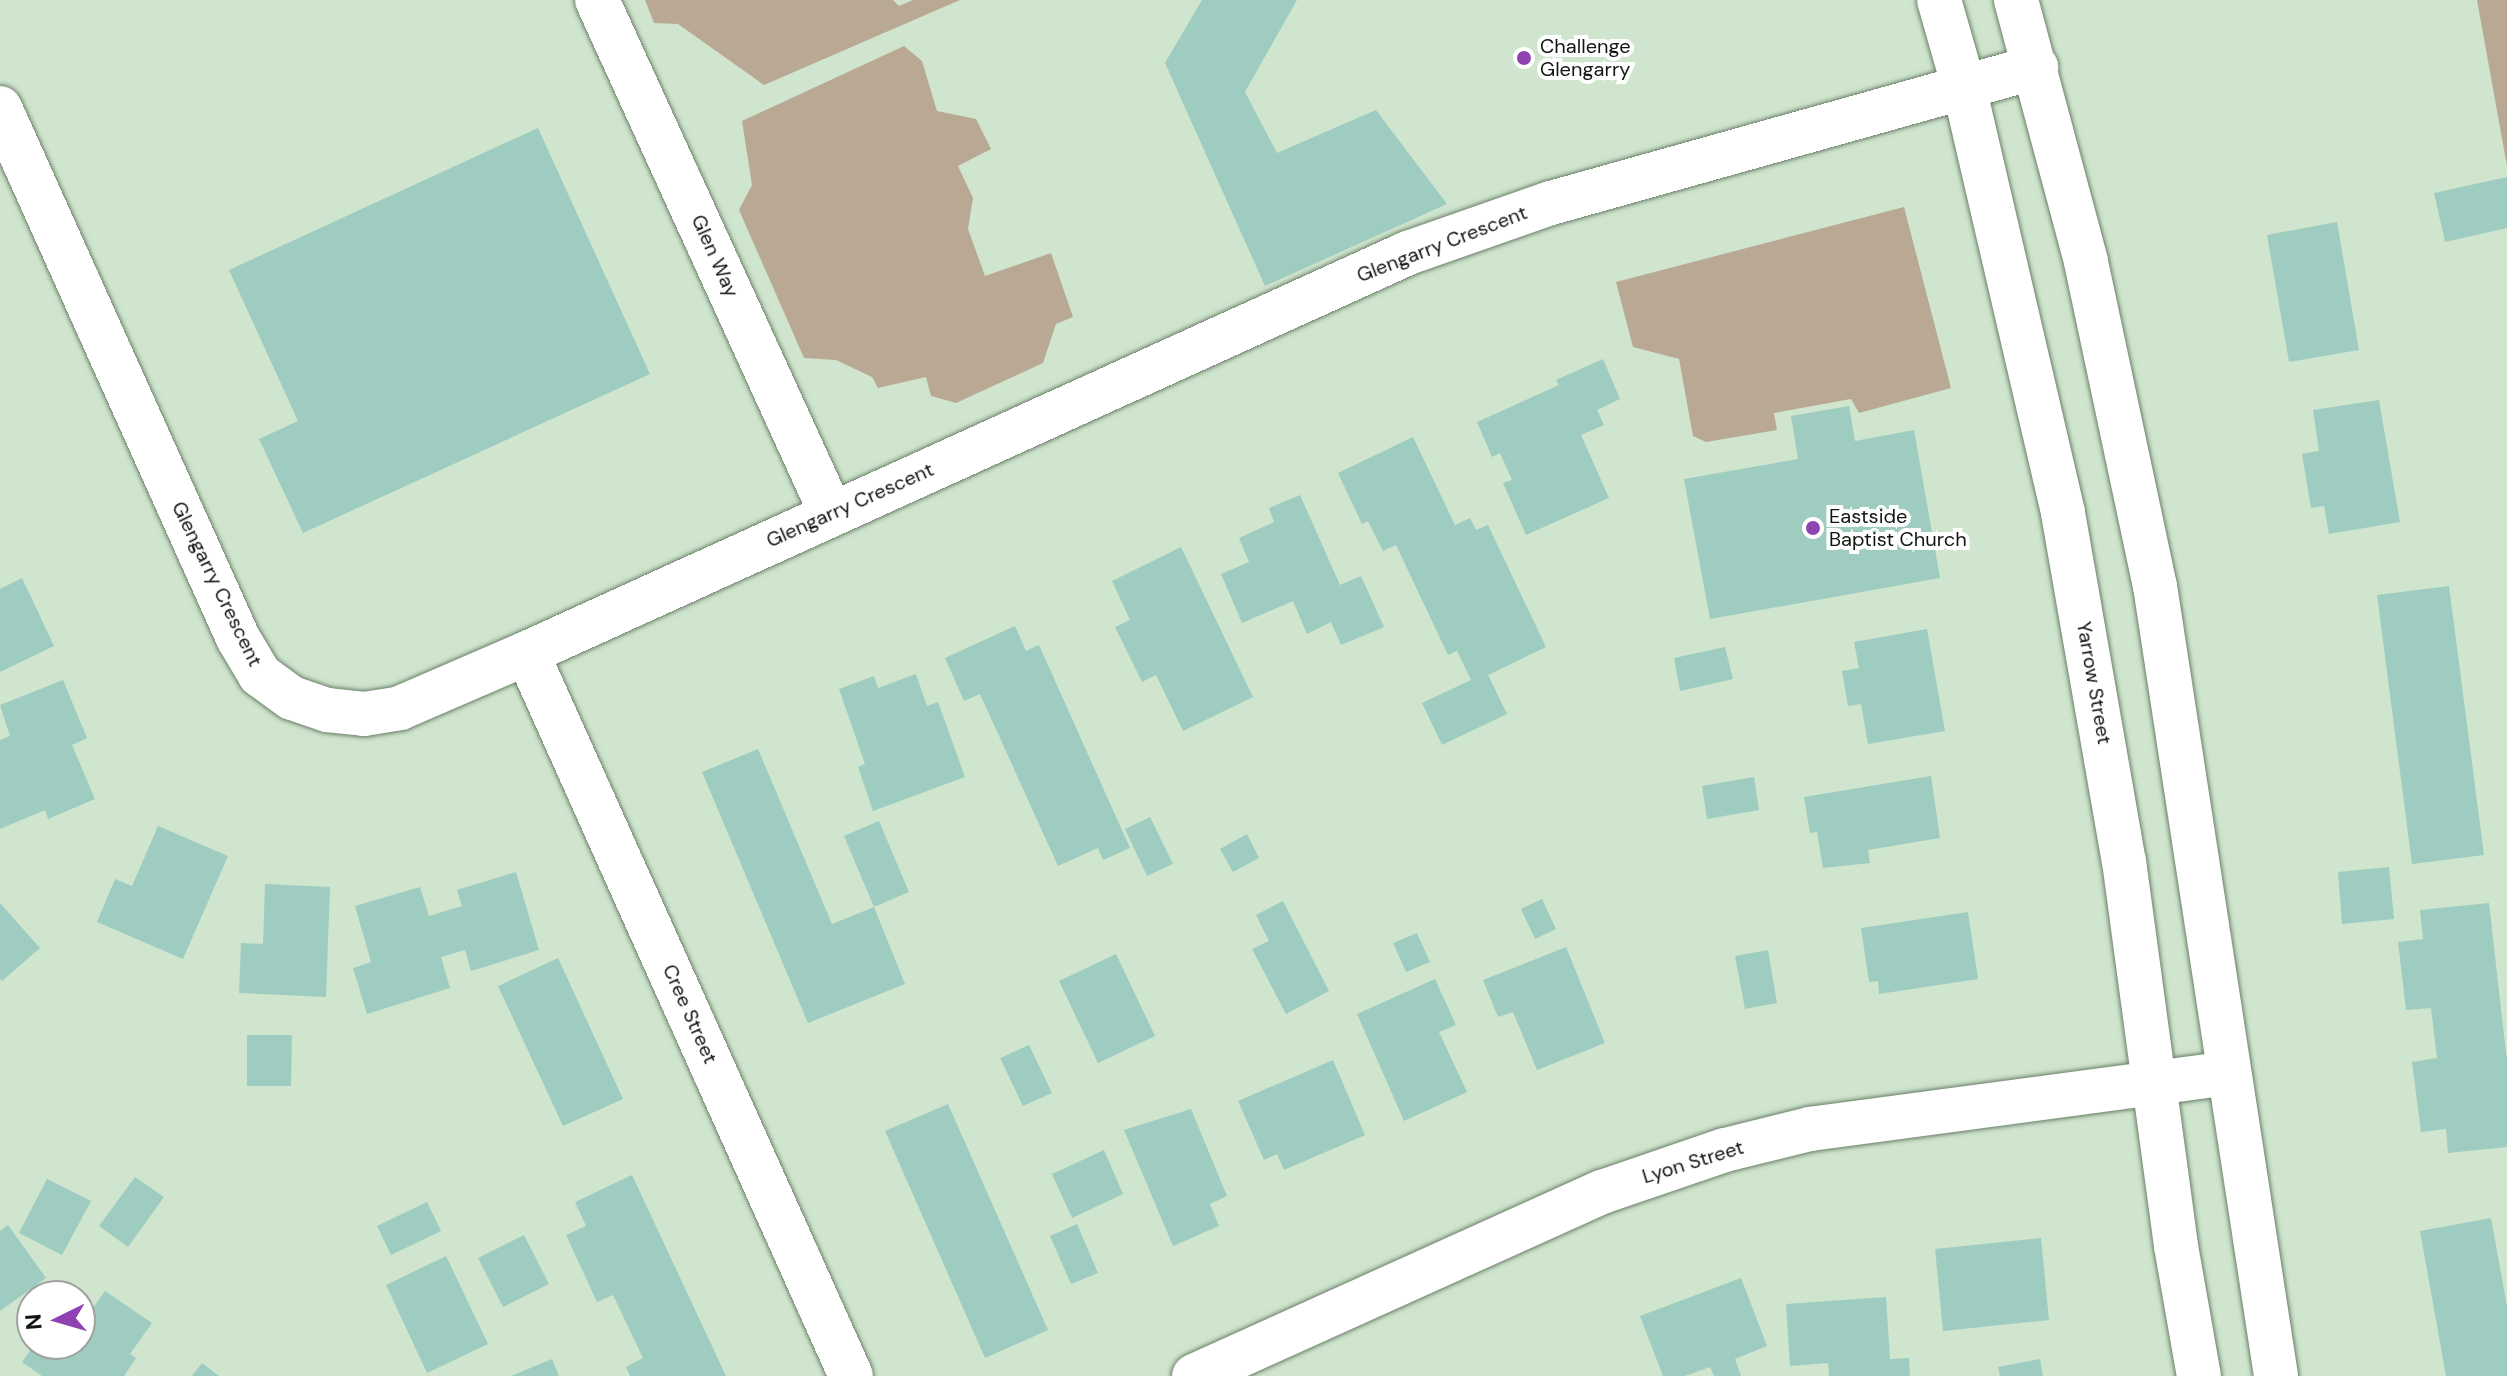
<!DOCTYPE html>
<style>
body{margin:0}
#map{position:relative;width:2507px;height:1376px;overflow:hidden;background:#cfe5cd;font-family:"DM Sans",sans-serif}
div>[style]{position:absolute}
.green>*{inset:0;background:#b9a994}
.building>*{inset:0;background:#9fccc0}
.roads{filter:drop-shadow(0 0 2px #6b7f69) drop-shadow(0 0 2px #6b7f69)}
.minor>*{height:44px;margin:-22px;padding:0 22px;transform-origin:22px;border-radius:22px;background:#fff}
.tertiary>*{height:44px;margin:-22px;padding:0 22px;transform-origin:22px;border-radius:22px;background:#fff}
.dots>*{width:22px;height:22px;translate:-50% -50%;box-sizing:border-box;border:4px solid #fff;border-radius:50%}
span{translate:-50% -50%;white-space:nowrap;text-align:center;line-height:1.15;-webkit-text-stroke:8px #fff;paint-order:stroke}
.poi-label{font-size:20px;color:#10170f}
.left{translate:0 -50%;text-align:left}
.street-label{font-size:20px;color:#10170f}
.north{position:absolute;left:16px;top:1280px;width:80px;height:80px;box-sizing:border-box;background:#fff;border:2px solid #9fa29f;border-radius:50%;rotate:265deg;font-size:22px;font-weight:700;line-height:32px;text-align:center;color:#10170f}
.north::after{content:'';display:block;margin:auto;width:28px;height:36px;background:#9142b2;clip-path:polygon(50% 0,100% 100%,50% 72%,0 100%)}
</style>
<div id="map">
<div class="green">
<div style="clip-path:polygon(645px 0,893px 0,899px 6px,913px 0,960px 0,764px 85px,678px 24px,654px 23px)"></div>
<div style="clip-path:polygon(2477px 0,2507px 0,2507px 166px)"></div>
<div style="clip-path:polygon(904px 46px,922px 61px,937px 111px,976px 119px,991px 149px,958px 166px,973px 198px,968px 229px,985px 276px,1051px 253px,1073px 317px,1056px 324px,1043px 363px,956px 403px,931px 396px,926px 377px,878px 388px,872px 377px,836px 360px,804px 358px,739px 210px,752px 185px,742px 121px)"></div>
<div style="clip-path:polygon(1904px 207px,1951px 388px,1859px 413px,1851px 399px,1774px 413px,1777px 430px,1706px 442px,1693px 436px,1679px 359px,1633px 347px,1616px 282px)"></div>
</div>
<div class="building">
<div style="clip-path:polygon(1202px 0,1297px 0,1245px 92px,1277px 153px,1376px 110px,1447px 204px,1265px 286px,1165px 63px)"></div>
<div style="clip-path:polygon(538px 128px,650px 374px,303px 533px,259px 439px,298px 421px,229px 270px)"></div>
<div style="clip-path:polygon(2507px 177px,2507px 228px,2445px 242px,2434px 193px)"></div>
<div style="clip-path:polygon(2337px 222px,2359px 350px,2289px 362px,2267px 235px)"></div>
<div style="clip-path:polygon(1603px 359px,1620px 399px,1597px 410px,1604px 425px,1581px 435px,1609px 498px,1526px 535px,1503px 483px,1512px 480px,1500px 453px,1492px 457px,1477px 422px,1559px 385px,1556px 380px)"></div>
<div style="clip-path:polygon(2379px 400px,2400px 522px,2329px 534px,2324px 506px,2311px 508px,2302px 454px,2319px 451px,2313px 410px)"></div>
<div style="clip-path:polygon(1849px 406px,1855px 441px,1914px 430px,1940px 578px,1710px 619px,1684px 479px,1798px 459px,1791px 416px)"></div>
<div style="clip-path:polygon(1413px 437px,1455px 525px,1470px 518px,1476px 530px,1488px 525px,1546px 647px,1488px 675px,1507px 714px,1442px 745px,1422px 703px,1471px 680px,1457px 651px,1448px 655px,1396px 545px,1383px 551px,1368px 521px,1362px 524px,1338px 473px)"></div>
<div style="clip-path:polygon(1300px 495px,1340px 585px,1361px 576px,1384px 627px,1341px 645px,1331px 622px,1307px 634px,1293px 601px,1242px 623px,1221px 574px,1249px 562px,1239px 538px,1274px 522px,1269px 508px)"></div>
<div style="clip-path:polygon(1181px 547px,1253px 697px,1183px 731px,1156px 675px,1142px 682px,1115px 627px,1130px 620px,1112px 581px)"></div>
<div style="clip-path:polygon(22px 578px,54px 646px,0 672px,0 589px)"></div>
<div style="clip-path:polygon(2449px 586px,2484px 855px,2412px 864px,2377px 595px)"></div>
<div style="clip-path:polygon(1015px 626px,1026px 651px,1039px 645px,1130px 848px,1103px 860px,1098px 848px,1058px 866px,980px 694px,964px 701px,945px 658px)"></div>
<div style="clip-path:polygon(1927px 629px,1945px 731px,1868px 744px,1861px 704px,1848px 706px,1842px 671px,1859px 668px,1854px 642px)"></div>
<div style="clip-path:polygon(1725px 647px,1733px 679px,1680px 691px,1674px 658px)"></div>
<div style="clip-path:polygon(916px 674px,927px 706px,938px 702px,965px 777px,873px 811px,858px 767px,865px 764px,839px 689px,874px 676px,878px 688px)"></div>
<div style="clip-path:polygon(63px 680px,87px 738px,72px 745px,95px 799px,48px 819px,45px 810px,0 829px,0 740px,10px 736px,0 705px)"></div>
<div style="clip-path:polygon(758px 749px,832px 924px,874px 907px,844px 836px,879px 821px,909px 892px,874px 907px,905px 984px,808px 1023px,702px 772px)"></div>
<div style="clip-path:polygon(1931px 776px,1940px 838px,1868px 850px,1870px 863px,1823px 868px,1817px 832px,1810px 833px,1804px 797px)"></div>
<div style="clip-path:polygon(1754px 777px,1759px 810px,1707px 819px,1702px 786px)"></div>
<div style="clip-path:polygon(1150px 817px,1173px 864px,1147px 876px,1125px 829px)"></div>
<div style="clip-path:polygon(158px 826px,228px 856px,183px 959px,97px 922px,115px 879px,132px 886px)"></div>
<div style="clip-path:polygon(1247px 834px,1259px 858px,1233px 872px,1220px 849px)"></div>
<div style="clip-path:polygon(2389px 867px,2394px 919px,2342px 924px,2338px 872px)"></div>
<div style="clip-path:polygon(516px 872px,539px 950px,471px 971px,465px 950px,441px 957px,450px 988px,367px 1014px,353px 968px,371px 962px,355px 906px,420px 887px,429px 916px,462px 906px,457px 890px)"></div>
<div style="clip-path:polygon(265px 884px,330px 887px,326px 997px,239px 993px,241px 943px,263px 944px)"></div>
<div style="clip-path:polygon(1542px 899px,1556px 929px,1535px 939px,1521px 909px)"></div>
<div style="clip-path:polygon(1283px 901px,1329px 991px,1286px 1014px,1252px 949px,1269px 941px,1256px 915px)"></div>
<div style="clip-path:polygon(0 903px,40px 948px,2px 981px,0 979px)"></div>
<div style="clip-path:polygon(2489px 903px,2507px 1061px,2507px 1147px,2448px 1153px,2446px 1129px,2421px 1132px,2412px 1062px,2437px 1058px,2431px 1008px,2406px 1010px,2398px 942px,2423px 939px,2420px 910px)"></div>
<div style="clip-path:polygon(1968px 912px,1978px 979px,1879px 994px,1878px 981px,1869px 982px,1861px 928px)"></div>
<div style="clip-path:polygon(1417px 933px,1430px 962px,1406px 972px,1393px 943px)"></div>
<div style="clip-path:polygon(1566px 947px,1605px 1043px,1537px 1070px,1513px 1012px,1498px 1017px,1483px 980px)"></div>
<div style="clip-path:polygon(1768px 950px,1777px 1003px,1745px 1009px,1735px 956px)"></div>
<div style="clip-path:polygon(1116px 954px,1155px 1036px,1098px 1063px,1059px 981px)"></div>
<div style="clip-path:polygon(558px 958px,623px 1099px,563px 1126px,498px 986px)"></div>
<div style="clip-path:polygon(1435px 979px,1456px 1025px,1439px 1032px,1467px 1092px,1404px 1121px,1357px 1014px)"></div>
<div style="clip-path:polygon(247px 1035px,292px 1035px,291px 1086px,247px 1086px)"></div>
<div style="clip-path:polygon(1029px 1045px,1052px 1093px,1023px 1106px,1000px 1058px)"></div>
<div style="clip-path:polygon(1333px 1060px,1365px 1135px,1284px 1170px,1277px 1154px,1264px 1160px,1238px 1101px)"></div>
<div style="clip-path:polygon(948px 1104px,1048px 1330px,985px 1358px,885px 1131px)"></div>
<div style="clip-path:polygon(1191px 1109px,1227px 1196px,1210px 1204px,1219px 1226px,1173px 1246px,1124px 1130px)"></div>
<div style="clip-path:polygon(1104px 1150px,1123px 1194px,1072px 1218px,1052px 1174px)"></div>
<div style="clip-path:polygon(632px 1175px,726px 1376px,630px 1376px,626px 1367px,643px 1358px,613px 1295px,597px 1302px,566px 1235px,586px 1226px,575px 1202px)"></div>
<div style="clip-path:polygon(135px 1177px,164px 1197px,128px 1247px,99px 1226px)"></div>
<div style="clip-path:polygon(47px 1179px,91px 1201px,62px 1255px,19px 1233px)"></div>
<div style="clip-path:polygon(427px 1202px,441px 1231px,391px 1255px,377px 1226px)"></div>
<div style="clip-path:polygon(2491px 1218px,2507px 1306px,2507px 1376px,2446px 1376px,2420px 1231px)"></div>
<div style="clip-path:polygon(1077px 1224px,1098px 1273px,1071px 1284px,1050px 1236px)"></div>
<div style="clip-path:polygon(8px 1225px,46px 1278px,0 1311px,0 1231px)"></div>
<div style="clip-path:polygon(524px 1235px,549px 1284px,503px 1307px,478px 1258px)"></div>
<div style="clip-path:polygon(2041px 1238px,2049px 1320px,1943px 1331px,1935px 1249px)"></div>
<div style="clip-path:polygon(446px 1256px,488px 1344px,427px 1373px,386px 1285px)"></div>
<div style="clip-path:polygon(1741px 1278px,1767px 1346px,1735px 1359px,1741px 1376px,1714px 1376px,1710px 1367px,1685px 1376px,1663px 1376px,1640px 1316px)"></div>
<div style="clip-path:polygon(105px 1291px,152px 1323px,130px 1354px,136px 1358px,124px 1376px,42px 1376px,22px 1362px,35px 1344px,80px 1344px,80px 1314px,86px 1318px)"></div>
<div style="clip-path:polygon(1886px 1297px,1890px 1359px,1909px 1358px,1910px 1376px,1829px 1376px,1828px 1363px,1790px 1366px,1786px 1304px)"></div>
<div style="clip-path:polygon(552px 1359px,559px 1376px,511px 1376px)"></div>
<div style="clip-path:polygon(2040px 1359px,2043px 1376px,2000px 1376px,1998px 1367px)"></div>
<div style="clip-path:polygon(202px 1363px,219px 1376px,192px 1376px)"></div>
</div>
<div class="roads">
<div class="minor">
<div style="left:597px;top:0;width:564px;rotate:65.48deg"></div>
<div style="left:0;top:108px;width:581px;rotate:65.82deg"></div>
<div style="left:238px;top:638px;width:43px;rotate:59.3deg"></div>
<div style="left:260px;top:675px;width:39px;rotate:36deg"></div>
<div style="left:292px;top:698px;width:37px;rotate:19deg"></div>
<div style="left:327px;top:710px;width:37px;rotate:6deg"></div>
<div style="left:364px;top:714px;width:36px;rotate:-9deg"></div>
<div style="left:400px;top:708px;width:138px;rotate:-23.4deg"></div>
<div style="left:527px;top:653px;width:968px;rotate:-24.42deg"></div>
<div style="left:1408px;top:253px;width:151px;rotate:-19.3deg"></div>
<div style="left:1551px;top:203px;width:504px;rotate:-15.66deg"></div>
<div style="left:527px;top:653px;width:792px;rotate:65.86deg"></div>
<div style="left:1194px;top:1376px;width:448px;rotate:-24.3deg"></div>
<div style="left:1602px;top:1192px;width:130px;rotate:-18.9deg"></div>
<div style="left:1725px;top:1150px;width:88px;rotate:-13.9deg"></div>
<div style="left:1810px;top:1129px;width:422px;rotate:-7.6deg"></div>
</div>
<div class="tertiary">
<div style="left:1939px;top:0;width:91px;rotate:74deg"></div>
<div style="left:1964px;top:87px;width:437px;rotate:76.9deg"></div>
<div style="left:2063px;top:513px;width:353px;rotate:80.1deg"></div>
<div style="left:2124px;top:861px;width:388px;rotate:82.3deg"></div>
<div style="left:2176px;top:1246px;width:132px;rotate:80deg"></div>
<div style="left:2016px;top:0;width:271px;rotate:75deg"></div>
<div style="left:2086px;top:262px;width:331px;rotate:78deg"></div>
<div style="left:2155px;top:586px;width:799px;rotate:81.29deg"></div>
</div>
</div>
<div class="dots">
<div style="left:1524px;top:58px;background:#9142b2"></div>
<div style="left:1813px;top:528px;background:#9142b2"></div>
</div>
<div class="poi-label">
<span class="left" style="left:1540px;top:58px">Challenge<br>Glengarry</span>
<span class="left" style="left:1829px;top:528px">Eastside<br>Baptist Church</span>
</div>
<div class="street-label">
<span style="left:1442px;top:244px;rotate:-21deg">Glengarry Crescent</span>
<span style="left:715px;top:256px;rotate:66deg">Glen Way</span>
<span style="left:850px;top:505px;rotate:-24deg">Glengarry Crescent</span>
<span style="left:217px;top:584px;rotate:64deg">Glengarry Crescent</span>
<span style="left:2094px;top:683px;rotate:80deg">Yarrow Street</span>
<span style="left:690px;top:1014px;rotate:66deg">Cree Street</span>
<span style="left:1693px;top:1162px;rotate:-17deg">Lyon Street</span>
</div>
<div class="north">N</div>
</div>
